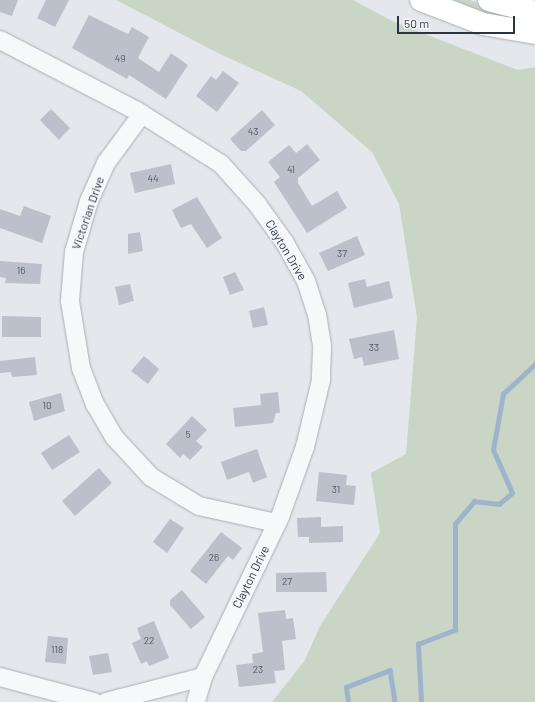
<!DOCTYPE html>
<style>
body{margin:0}
#map{position:relative;width:535px;height:702px;overflow:hidden;background:#e4e7ec;font-family:Barlow,sans-serif}
div>[style]{position:absolute}
.green>*{inset:0;background:#c9d6c5}
.stream>*{height:4.5px;margin:-2.25px;padding:0 2.25px;transform-origin:2.25px;border-radius:2.25px;background:#9fb4cc}
.building>*{inset:0;background:#bbc0ca}
.roads{filter:drop-shadow(0 0 1px #a9aeb7) drop-shadow(0 0 1px #a9aeb7)}
.street>*{height:18px;margin:-9px;padding:0 9px;transform-origin:9px;border-radius:9px;background:#f7f8fa}
.highway>*{height:22px;margin:-11px;padding:0 11px;transform-origin:11px;border-radius:11px;background:#fff}
span{translate:-50% -50%;white-space:nowrap;text-align:center;line-height:1.15;-webkit-text-stroke:3px #f4f6f9;paint-order:stroke}
.number-label{font-size:10px;color:#4f5766}
.number-label span{-webkit-text-stroke-width:0}
.street-label{font-size:12px;color:#2b3445}
.scale{position:absolute;left:397px;top:16px;width:118px;height:18px;box-sizing:border-box;border:2px solid #2b3445;border-top:0;padding-left:5px;font-size:12px;line-height:14px;white-space:nowrap;color:#2b3445;-webkit-text-stroke:3px #f4f6f9;paint-order:stroke}
</style>
<div id="map">
<div class="green">
<div style="clip-path:polygon(116px 0,353px 0,394px 22px,518px 70px,535px 67px,535px 702px,272px 702px,305px 660px,320px 626px,380px 533px,371px 473px,406px 454px,417px 317px,399px 204px,372px 152px,301px 91px,218px 53px)"></div>
<div style="clip-path:polygon(442px 0,470px 0,535px 23px,488px 16px)"></div>
</div>
<div class="stream">
<div style="left:348px;top:702px;width:15px;rotate:-98deg"></div>
<div style="left:346px;top:687px;width:47px;rotate:-21.1deg"></div>
<div style="left:390px;top:670px;width:32px;rotate:81deg"></div>
<div style="left:421px;top:702px;width:58px;rotate:-93deg"></div>
<div style="left:418px;top:644px;width:40px;rotate:-21deg"></div>
<div style="left:455px;top:630px;width:106px;rotate:-90deg"></div>
<div style="left:455px;top:524px;width:30px;rotate:-50deg"></div>
<div style="left:474px;top:501px;width:25px;rotate:7deg"></div>
<div style="left:499px;top:504px;width:17px;rotate:-40deg"></div>
<div style="left:512px;top:493px;width:47px;rotate:-113.8deg"></div>
<div style="left:493px;top:450px;width:57px;rotate:-79.9deg"></div>
<div style="left:503px;top:394px;width:44px;rotate:-43.2deg"></div>
</div>
<div class="building">
<div style="clip-path:polygon(0 0,18px 0,12px 16px,0 12px)"></div>
<div style="clip-path:polygon(46px 0,69px 0,55px 27px,37px 18px)"></div>
<div style="clip-path:polygon(89px 15px,128px 34px,132px 27px,149px 37px,138px 58px,159px 72px,171px 53px,188px 65px,166px 99px,129px 75px,127px 79px,72px 48px)"></div>
<div style="clip-path:polygon(223px 71px,239px 83px,217px 112px,196px 96px,211px 76px,216px 80px)"></div>
<div style="clip-path:polygon(51px 109px,70px 128px,59px 140px,40px 120px)"></div>
<div style="clip-path:polygon(262px 110px,275px 125px,246px 151px,241px 151px,230px 139px)"></div>
<div style="clip-path:polygon(307px 144px,320px 160px,298px 178px,298px 183px,312px 206px,337px 191px,347px 208px,307px 233px,274px 182px,280px 177px,268px 162px,289px 145px,296px 153px)"></div>
<div style="clip-path:polygon(171px 164px,175px 184px,135px 193px,130px 173px)"></div>
<div style="clip-path:polygon(197px 197px,222px 238px,207px 248px,191px 224px,181px 228px,172px 210px)"></div>
<div style="clip-path:polygon(24px 206px,51px 216px,42px 243px,0 228px,0 209px,20px 216px)"></div>
<div style="clip-path:polygon(140px 232px,143px 251px,128px 254px,128px 234px)"></div>
<div style="clip-path:polygon(357px 236px,365px 255px,328px 271px,319px 253px)"></div>
<div style="clip-path:polygon(0 261px,42px 264px,40px 284px,5px 283px,6px 278px,0 277px)"></div>
<div style="clip-path:polygon(235px 272px,244px 290px,230px 295px,223px 277px)"></div>
<div style="clip-path:polygon(365px 279px,367px 287px,389px 281px,393px 298px,354px 308px,348px 283px)"></div>
<div style="clip-path:polygon(130px 284px,134px 301px,119px 305px,115px 287px)"></div>
<div style="clip-path:polygon(264px 307px,268px 325px,253px 328px,249px 311px)"></div>
<div style="clip-path:polygon(2px 316px,41px 317px,41px 337px,2px 337px)"></div>
<div style="clip-path:polygon(394px 330px,399px 359px,364px 366px,362px 357px,354px 359px,349px 339px)"></div>
<div style="clip-path:polygon(144px 356px,159px 369px,148px 384px,131px 371px)"></div>
<div style="clip-path:polygon(35px 357px,37px 375px,12px 377px,11px 372px,0 373px,0 361px)"></div>
<div style="clip-path:polygon(278px 392px,280px 413px,276px 413px,273px 423px,235px 427px,233px 408px,261px 405px,260px 394px)"></div>
<div style="clip-path:polygon(61px 393px,65px 411px,34px 421px,29px 402px)"></div>
<div style="clip-path:polygon(192px 416px,207px 430px,196px 441px,203px 447px,190px 460px,183px 454px,180px 458px,166px 444px)"></div>
<div style="clip-path:polygon(69px 435px,80px 452px,52px 470px,41px 453px)"></div>
<div style="clip-path:polygon(257px 449px,267px 477px,253px 483px,249px 472px,227px 480px,221px 462px)"></div>
<div style="clip-path:polygon(99px 468px,112px 483px,75px 516px,62px 501px)"></div>
<div style="clip-path:polygon(319px 472px,347px 475px,346px 485px,356px 486px,354px 505px,316px 501px)"></div>
<div style="clip-path:polygon(321px 517px,321px 527px,343px 526px,343px 542px,309px 543px,309px 537px,298px 537px,297px 518px)"></div>
<div style="clip-path:polygon(170px 519px,184px 528px,167px 553px,153px 542px)"></div>
<div style="clip-path:polygon(221px 532px,242px 548px,233px 560px,228px 556px,206px 584px,190px 571px)"></div>
<div style="clip-path:polygon(326px 572px,327px 592px,276px 592px,276px 573px)"></div>
<div style="clip-path:polygon(182px 590px,205px 617px,191px 629px,170px 605px,170px 600px)"></div>
<div style="clip-path:polygon(285px 610px,286px 619px,293px 618px,296px 639px,282px 641px,285px 670px,274px 671px,276px 683px,239px 687px,236px 665px,253px 663px,252px 654px,263px 652px,258px 613px)"></div>
<div style="clip-path:polygon(154px 621px,169px 658px,149px 666px,147px 661px,141px 664px,132px 643px,141px 639px,137px 628px)"></div>
<div style="clip-path:polygon(48px 636px,68px 638px,66px 664px,45px 662px)"></div>
<div style="clip-path:polygon(108px 653px,112px 672px,93px 675px,89px 656px)"></div>
</div>
<div class="roads">
<div class="street">
<div style="left:0;top:40px;width:154px;rotate:27.4deg"></div>
<div style="left:137px;top:111px;width:99px;rotate:32.2deg"></div>
<div style="left:221px;top:164px;width:54px;rotate:48deg"></div>
<div style="left:257px;top:204px;width:48px;rotate:54.3deg"></div>
<div style="left:285px;top:243px;width:43px;rotate:61.1deg"></div>
<div style="left:306px;top:281px;width:35px;rotate:72deg"></div>
<div style="left:317px;top:314px;width:33px;rotate:81deg"></div>
<div style="left:322px;top:347px;width:33px;rotate:92deg"></div>
<div style="left:321px;top:380px;width:69px;rotate:103.4deg"></div>
<div style="left:305px;top:447px;width:74px;rotate:109.7deg"></div>
<div style="left:280px;top:517px;width:178px;rotate:115.7deg"></div>
<div style="left:142px;top:114px;width:61px;rotate:126.3deg"></div>
<div style="left:106px;top:163px;width:42px;rotate:114.1deg"></div>
<div style="left:89px;top:201px;width:53px;rotate:106.4deg"></div>
<div style="left:74px;top:252px;width:49px;rotate:94.7deg"></div>
<div style="left:70px;top:301px;width:68px;rotate:80.7deg"></div>
<div style="left:81px;top:368px;width:39px;rotate:69deg"></div>
<div style="left:95px;top:404px;width:39px;rotate:60deg"></div>
<div style="left:115px;top:438px;width:53px;rotate:47.3deg"></div>
<div style="left:151px;top:477px;width:56px;rotate:31.1deg"></div>
<div style="left:199px;top:506px;width:79px;rotate:12.4deg"></div>
<div style="left:0;top:677px;width:97px;rotate:14.9deg"></div>
<div style="left:106px;top:702px;width:100px;rotate:-14.5deg"></div>
<div style="left:203px;top:677px;width:26px;rotate:106deg"></div>
</div>
<div class="highway">
<div style="left:421px;top:0;width:66px;rotate:21.2deg"></div>
<div style="left:483px;top:24px;width:53px;rotate:9.8deg"></div>
<div style="left:489px;top:0;width:48px;rotate:14.6deg"></div>
</div>
</div>
<div class="number-label">
<span style="left:120px;top:59px">49</span>
<span style="left:253px;top:132px">43</span>
<span style="left:291px;top:170px">41</span>
<span style="left:153px;top:179px">44</span>
<span style="left:342px;top:254px">37</span>
<span style="left:21px;top:271px">16</span>
<span style="left:374px;top:348px">33</span>
<span style="left:47px;top:406px">10</span>
<span style="left:188px;top:435px">5</span>
<span style="left:336px;top:490px">31</span>
<span style="left:214px;top:558px">26</span>
<span style="left:287px;top:582px">27</span>
<span style="left:149px;top:641px">22</span>
<span style="left:57px;top:650px">118</span>
<span style="left:258px;top:670px">23</span>
</div>
<div class="street-label">
<span style="left:88px;top:213px;rotate:-71deg">Victorian Drive</span>
<span style="left:286px;top:250px;rotate:59deg">Clayton Drive</span>
<span style="left:251px;top:577px;rotate:-64deg">Clayton Drive</span>
</div>
<div class="scale">50 m</div>
</div>
